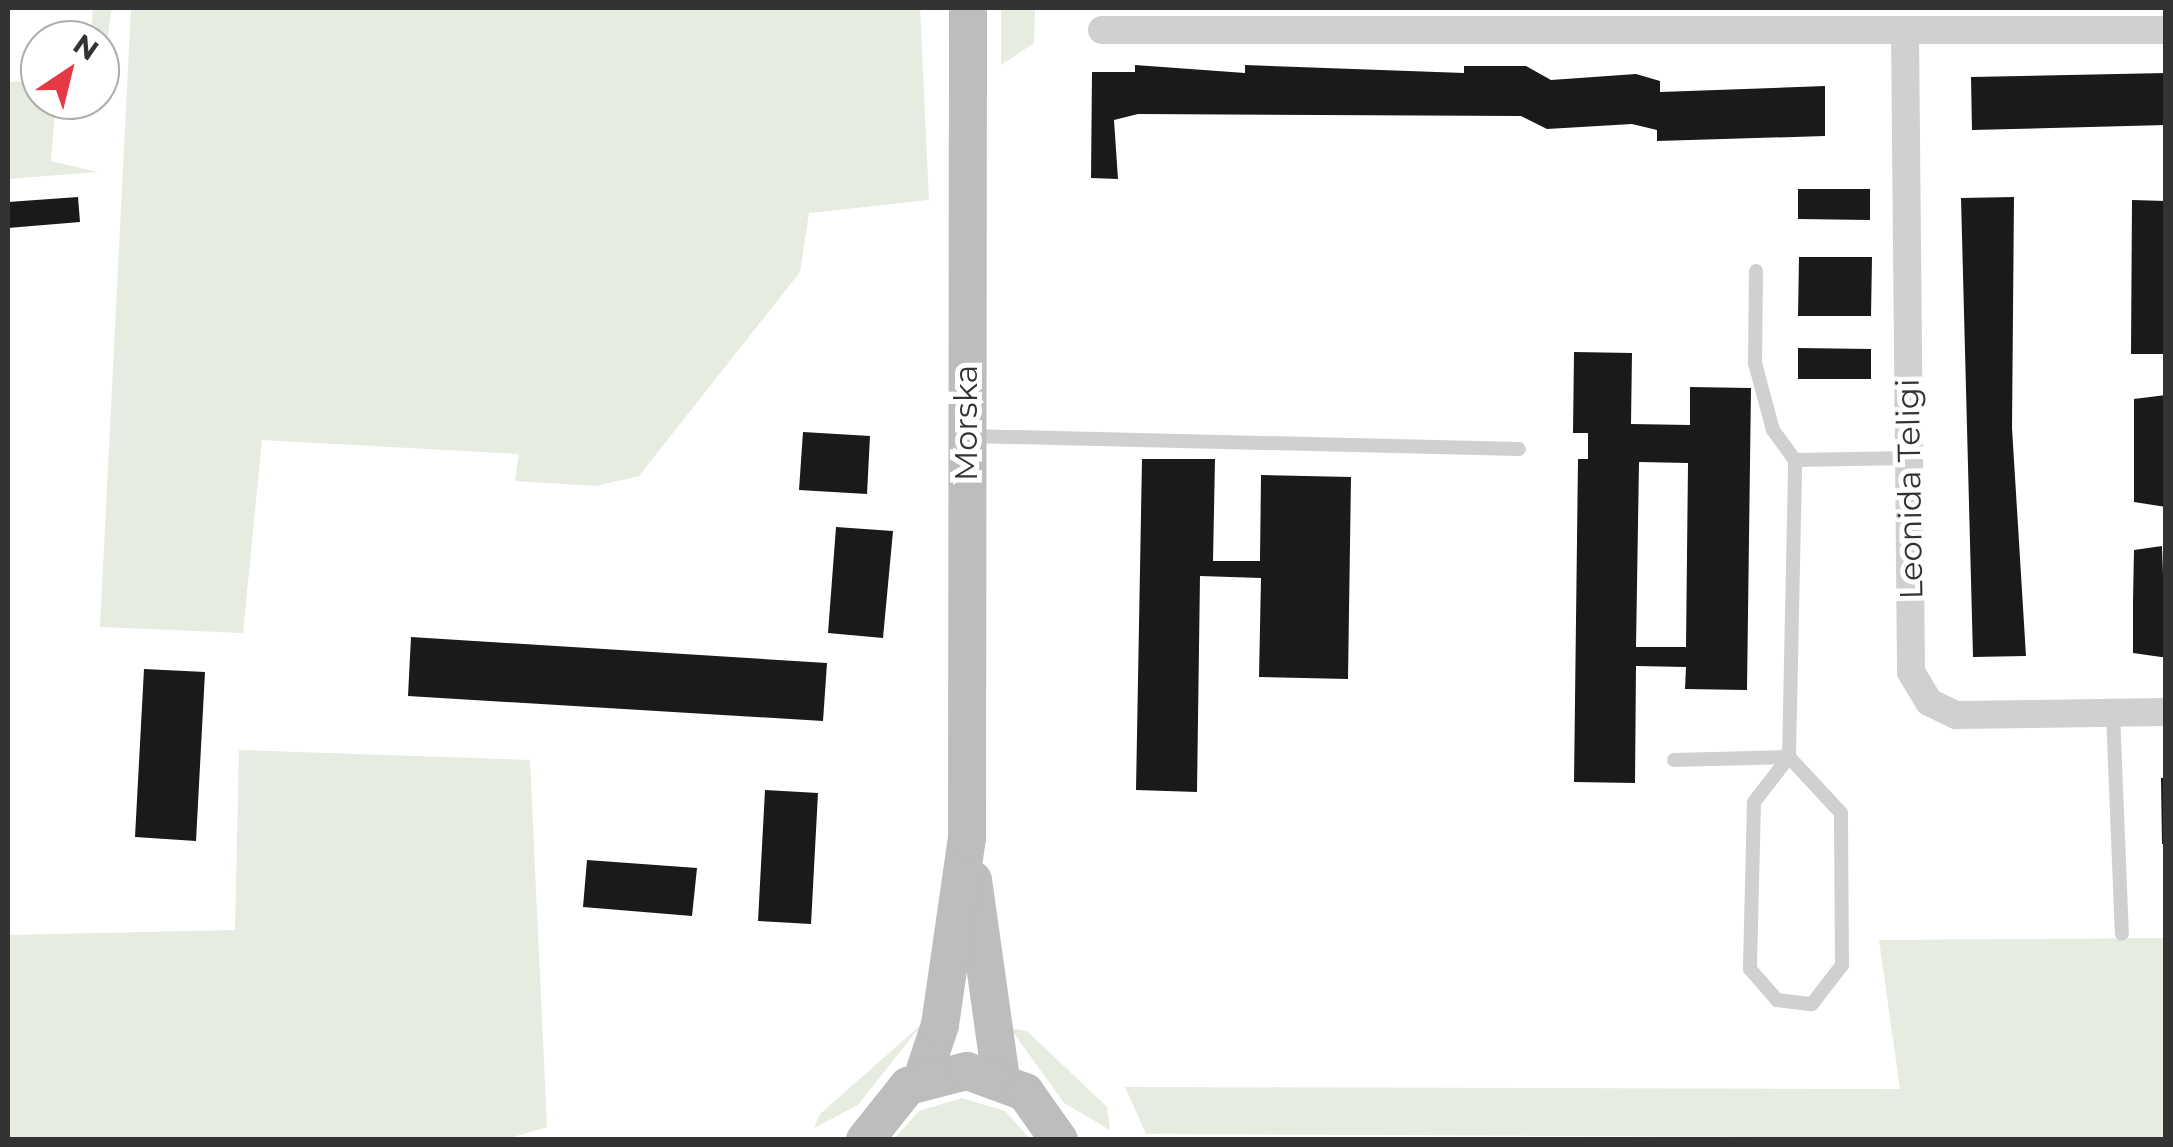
<!DOCTYPE html>
<style>
body{margin:0}
#map{position:relative;width:2173px;height:1147px;overflow:hidden;background:#fff;font-family:Montserrat,sans-serif}
div>[style]{position:absolute}
.green>*{inset:0;background:#e6ecdf}
.building>*{inset:0;background:#1a1a1a}
.lane>*{height:14px;margin:-7px;padding:0 7px;transform-origin:7px;border-radius:7px;background:#d0d0d0}
.street>*{height:28px;margin:-14px;padding:0 14px;transform-origin:14px;border-radius:14px;background:#d0d0d0}
.secondary>*{height:38px;margin:-19px;padding:0 19px;transform-origin:19px;border-radius:19px;background:#bdbdbd}
span{translate:-50% -50%;white-space:nowrap;text-align:center;line-height:1.15;-webkit-text-stroke:10px #fff;paint-order:stroke}
.street-label{font-size:32px;color:#333}
.frame{position:absolute;inset:0;border:10px solid #333;pointer-events:none}
.north{position:absolute;left:20px;top:20px;width:100px;height:100px;box-sizing:border-box;background:#fff;border:2px solid #adadad;border-radius:50%;rotate:35deg;font-size:28px;font-weight:700;line-height:40px;text-align:center;color:#333}
.north::after{content:'';display:block;margin:auto;width:35px;height:45px;background:#e63946;clip-path:polygon(50% 0,100% 100%,50% 72%,0 100%)}
</style>
<div id="map">
<div class="green">
<div style="clip-path:polygon(93px 8px,112px 8px,100px 88px,100px 40px,91px 40px)"></div>
<div style="clip-path:polygon(131px 8px,920px 8px,929px 200px,809px 213px,800px 272px,639px 476px,596px 486px,515px 481px,519px 454px,262px 440px,243px 633px,100px 627px)"></div>
<div style="clip-path:polygon(1001px 8px,1035px 8px,1034px 43px,1001px 65px)"></div>
<div style="clip-path:polygon(40px 80px,40px 100px,91px 100px,81px 112px,55px 113px,51px 161px,97px 172px,8px 179px,8px 82px)"></div>
<div style="clip-path:polygon(239px 750px,530px 760px,547px 1127px,503px 1140px,8px 1139px,8px 935px,235px 930px)"></div>
<div style="clip-path:polygon(2165px 938px,2165px 1139px,1146px 1134px,1125px 1087px,1900px 1089px,1879px 940px)"></div>
<div style="clip-path:polygon(922px 1024px,858px 1105px,814px 1128px,820px 1114px)"></div>
<div style="clip-path:polygon(1010px 1028px,1027px 1031px,1107px 1107px,1110px 1130px,1064px 1103px)"></div>
<div style="clip-path:polygon(962px 1098px,1005px 1111px,1030px 1139px,894px 1139px,919px 1111px)"></div>
</div>
<div class="building">
<div style="clip-path:polygon(1135px 65px,1245px 73px,1245px 65px,1464px 73px,1464px 66px,1526px 66px,1551px 80px,1636px 74px,1660px 81px,1660px 92px,1825px 86px,1825px 136px,1657px 141px,1657px 130px,1632px 124px,1547px 129px,1521px 116px,1138px 114px,1114px 120px,1118px 179px,1091px 178px,1092px 72px,1135px 72px)"></div>
<div style="clip-path:polygon(2166px 73px,2166px 125px,1972px 130px,1971px 77px)"></div>
<div style="clip-path:polygon(1798px 189px,1870px 189px,1870px 220px,1798px 219px)"></div>
<div style="clip-path:polygon(78px 197px,80px 222px,8px 228px,8px 202px)"></div>
<div style="clip-path:polygon(2014px 197px,2012px 428px,2026px 656px,1973px 657px,1961px 198px)"></div>
<div style="clip-path:polygon(2132px 200px,2166px 201px,2166px 354px,2131px 354px)"></div>
<div style="clip-path:polygon(1799px 257px,1872px 257px,1871px 316px,1798px 316px)"></div>
<div style="clip-path:polygon(1798px 348px,1871px 349px,1871px 379px,1798px 379px)"></div>
<div style="clip-path:polygon(evenodd,1574px 352px,1632px 353px,1631px 424px,1690px 425px,1690px 387px,1751px 388px,1747px 690px,1685px 689px,1686px 667px,1636px 666px,1635px 783px,1574px 782px,1578px 459px,1588px 459px,1588px 433px,1573px 433px,1574px 352px,1639px 462px,1688px 463px,1686px 647px,1636px 647px,1639px 462px)"></div>
<div style="clip-path:polygon(2166px 395px,2166px 507px,2134px 502px,2134px 399px)"></div>
<div style="clip-path:polygon(803px 432px,870px 436px,867px 494px,799px 490px)"></div>
<div style="clip-path:polygon(1142px 459px,1215px 459px,1213px 561px,1260px 561px,1261px 475px,1351px 477px,1348px 679px,1259px 677px,1261px 578px,1200px 576px,1197px 792px,1136px 790px)"></div>
<div style="clip-path:polygon(836px 527px,893px 531px,883px 638px,828px 633px)"></div>
<div style="clip-path:polygon(2162px 546px,2166px 657px,2161px 657px,2133px 653px,2133px 602px,2134px 550px)"></div>
<div style="clip-path:polygon(411px 637px,827px 663px,823px 721px,408px 696px)"></div>
<div style="clip-path:polygon(144px 669px,205px 672px,196px 841px,135px 837px)"></div>
<div style="clip-path:polygon(2161px 778px,2166px 778px,2166px 844px,2162px 844px)"></div>
<div style="clip-path:polygon(765px 790px,818px 793px,811px 924px,758px 921px)"></div>
<div style="clip-path:polygon(587px 860px,697px 868px,692px 916px,583px 907px)"></div>
</div>
<div class="lane">
<div style="left:1756px;top:271px;width:92px;rotate:90.6deg"></div>
<div style="left:1755px;top:363px;width:69px;rotate:75deg"></div>
<div style="left:1773px;top:430px;width:37px;rotate:54deg"></div>
<div style="left:970px;top:436px;width:549px;rotate:1.36deg"></div>
<div style="left:2113px;top:713px;width:221px;rotate:87.7deg"></div>
<div style="left:1674px;top:760px;width:115px;rotate:-1.5deg"></div>
<div style="left:1789px;top:757px;width:57px;rotate:127.9deg"></div>
<div style="left:1754px;top:802px;width:167px;rotate:91.4deg"></div>
<div style="left:1750px;top:969px;width:41px;rotate:48.9deg"></div>
<div style="left:1777px;top:1000px;width:35px;rotate:7deg"></div>
<div style="left:1812px;top:1004px;width:49px;rotate:-52.4deg"></div>
<div style="left:1842px;top:965px;width:152px;rotate:-90.4deg"></div>
<div style="left:1841px;top:813px;width:76px;rotate:-132.9deg"></div>
<div style="left:1789px;top:757px;width:297px;rotate:-88.8deg"></div>
<div style="left:1795px;top:460px;width:114px;rotate:-1deg"></div>
</div>
<div class="street">
<div style="left:1102px;top:30px;width:1064px"></div>
<div style="left:1905px;top:32px;width:640px;rotate:89.46deg"></div>
<div style="left:1911px;top:672px;width:35px;rotate:59deg"></div>
<div style="left:1929px;top:702px;width:30px;rotate:26deg"></div>
<div style="left:1956px;top:715px;width:210px;rotate:-0.8deg"></div>
</div>
<div class="secondary">
<div style="left:973px;top:880px;width:201px;rotate:82deg"></div>
<div style="left:922px;top:1079px;width:57px;rotate:-71.6deg"></div>
<div style="left:940px;top:1025px;width:189px;rotate:-81.8deg"></div>
<div style="left:967px;top:838px;width:830px;rotate:-89.93deg"></div>
<div style="left:865px;top:1140px;width:69px;rotate:-51.5deg"></div>
<div style="left:908px;top:1086px;width:61px;rotate:-14.3deg"></div>
<div style="left:967px;top:1071px;width:62px;rotate:19.9deg"></div>
<div style="left:1025px;top:1092px;width:59px;rotate:54.7deg"></div>
</div>
<div class="street-label">
<span style="left:966px;top:423px;rotate:-90deg">Morska</span>
<span style="left:1910px;top:489px;rotate:-91deg">Leonida Teligi</span>
</div>
<div class="frame"></div>
<div class="north">N</div>
</div>
